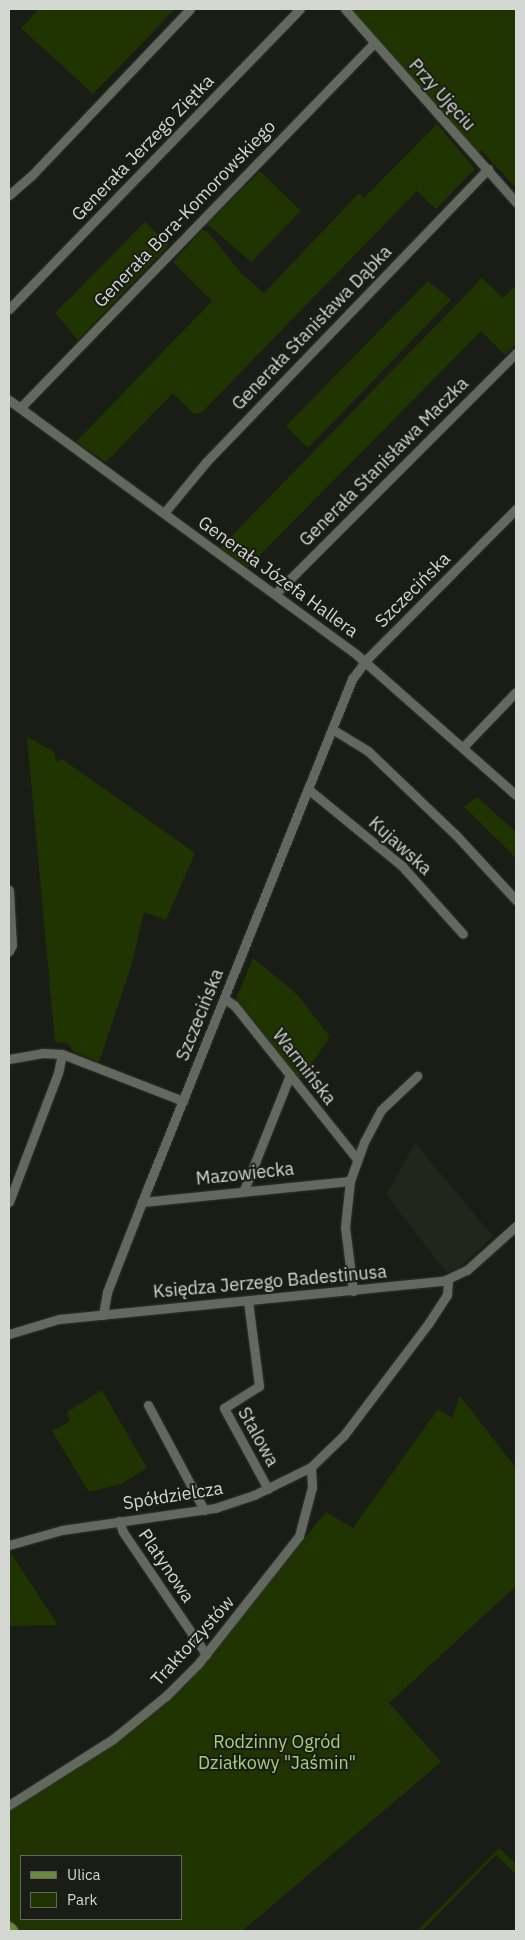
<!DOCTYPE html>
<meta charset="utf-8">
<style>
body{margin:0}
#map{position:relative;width:525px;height:1940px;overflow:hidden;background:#191d15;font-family:"IBM Plex Sans",sans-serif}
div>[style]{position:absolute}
.built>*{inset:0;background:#202619}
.green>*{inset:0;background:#1f3400}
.roads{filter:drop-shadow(0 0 1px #333531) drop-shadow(0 0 1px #333531)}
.minor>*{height:9px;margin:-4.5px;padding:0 4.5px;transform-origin:4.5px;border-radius:4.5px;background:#646960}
.primary>*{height:14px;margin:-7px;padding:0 7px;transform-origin:7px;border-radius:7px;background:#6a883f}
span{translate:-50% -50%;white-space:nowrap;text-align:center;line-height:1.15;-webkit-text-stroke:4px #191d15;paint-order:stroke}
.street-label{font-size:18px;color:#d5d7d2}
.park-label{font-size:18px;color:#a7cf7a}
.frame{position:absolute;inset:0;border:10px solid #d5d7d2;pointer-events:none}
.legend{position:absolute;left:20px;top:1855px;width:162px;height:65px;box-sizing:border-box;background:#191d15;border:1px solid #646761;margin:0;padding:6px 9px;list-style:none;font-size:15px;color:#d5d7d2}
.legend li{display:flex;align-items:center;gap:10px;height:25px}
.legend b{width:25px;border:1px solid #646761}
</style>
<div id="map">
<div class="built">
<div style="clip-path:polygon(415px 1143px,493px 1236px,459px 1268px,447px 1273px,386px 1195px)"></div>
</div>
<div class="green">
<div style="clip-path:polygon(39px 9px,175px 9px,93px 94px,21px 28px)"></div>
<div style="clip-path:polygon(351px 9px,516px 9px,516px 188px,481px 150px,476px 156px)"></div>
<div style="clip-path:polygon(437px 124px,475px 169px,436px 209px,417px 191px,202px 412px,194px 414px,173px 393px,106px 462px,76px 442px,212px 301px,173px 262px,202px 230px,207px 231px,242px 274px,264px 293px,359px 193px,364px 198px)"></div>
<div style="clip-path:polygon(260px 171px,301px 211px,251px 262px,207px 224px)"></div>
<div style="clip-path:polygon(145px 222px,169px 245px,78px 340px,55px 313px)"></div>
<div style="clip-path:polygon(482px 278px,503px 298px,516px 285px,516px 344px,505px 355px,481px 331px,248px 567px,220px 548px)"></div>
<div style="clip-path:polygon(428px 281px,451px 300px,308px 448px,286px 426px)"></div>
<div style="clip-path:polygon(27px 737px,55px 752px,56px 762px,62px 759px,195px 853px,166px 920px,144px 912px,132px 963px,99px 1062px,73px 1051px,67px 1043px,55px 1042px)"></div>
<div style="clip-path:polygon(477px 797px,516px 832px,516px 858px,464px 807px)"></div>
<div style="clip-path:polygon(253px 958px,297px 994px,330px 1037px,300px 1080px,236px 999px)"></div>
<div style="clip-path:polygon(102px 1390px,147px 1468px,121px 1484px,89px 1492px,52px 1431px,70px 1421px,67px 1412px)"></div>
<div style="clip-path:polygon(evenodd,460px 1396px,516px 1468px,516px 1586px,389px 1703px,441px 1762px,242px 1931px,20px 1931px,9px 1921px,9px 1811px,104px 1752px,187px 1684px,326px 1512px,353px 1528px,438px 1409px,452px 1418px,460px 1396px,21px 1856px,181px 1856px,181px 1919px,21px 1919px,21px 1856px)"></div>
<div style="clip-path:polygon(9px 1550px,58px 1625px,9px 1626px)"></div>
<div style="clip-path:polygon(499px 1848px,516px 1864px,516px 1874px,496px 1855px,422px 1931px,417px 1931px)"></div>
</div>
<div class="roads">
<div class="minor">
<div style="left:345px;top:9px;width:258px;rotate:48.5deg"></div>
<div style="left:9px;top:195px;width:30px;rotate:-41deg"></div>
<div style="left:32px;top:175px;width:229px;rotate:-46.4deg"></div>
<div style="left:9px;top:309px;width:418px;rotate:-45.9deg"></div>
<div style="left:9px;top:400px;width:431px;rotate:36.2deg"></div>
<div style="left:357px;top:655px;width:212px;rotate:41.4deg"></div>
<div style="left:20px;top:408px;width:508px;rotate:-45.88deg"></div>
<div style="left:164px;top:513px;width:66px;rotate:-50.5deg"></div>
<div style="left:206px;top:462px;width:407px;rotate:-46.1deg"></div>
<div style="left:275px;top:594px;width:341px;rotate:-45deg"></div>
<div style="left:332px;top:729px;width:42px;rotate:31.4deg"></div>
<div style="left:368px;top:751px;width:120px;rotate:43.7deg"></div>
<div style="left:455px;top:834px;width:90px;rotate:47.3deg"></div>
<div style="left:463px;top:747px;width:76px;rotate:-46.1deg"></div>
<div style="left:308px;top:789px;width:122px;rotate:39.3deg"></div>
<div style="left:402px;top:866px;width:91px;rotate:48.1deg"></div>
<div style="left:9px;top:890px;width:55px;rotate:86.9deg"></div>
<div style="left:12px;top:945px;width:7px;rotate:117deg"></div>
<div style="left:225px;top:999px;width:11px;rotate:34deg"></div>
<div style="left:234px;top:1005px;width:197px;rotate:51.4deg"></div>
<div style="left:9px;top:1059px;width:34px;rotate:-10deg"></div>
<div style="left:42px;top:1053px;width:20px;rotate:3deg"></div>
<div style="left:244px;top:1190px;width:124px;rotate:-68.2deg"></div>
<div style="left:9px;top:1202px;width:138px;rotate:-69.2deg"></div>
<div style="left:58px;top:1073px;width:19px;rotate:-78deg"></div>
<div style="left:62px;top:1054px;width:130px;rotate:21.2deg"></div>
<div style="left:142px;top:1202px;width:209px;rotate:-5.8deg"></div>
<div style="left:353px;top:1291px;width:64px;rotate:-97.1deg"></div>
<div style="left:345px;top:1227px;width:46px;rotate:-83.8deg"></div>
<div style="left:350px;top:1181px;width:41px;rotate:-70.3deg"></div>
<div style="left:364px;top:1142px;width:36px;rotate:-62deg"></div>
<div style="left:381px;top:1110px;width:50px;rotate:-43.4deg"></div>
<div style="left:248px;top:1301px;width:86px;rotate:82.6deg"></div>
<div style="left:259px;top:1386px;width:41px;rotate:147.8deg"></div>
<div style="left:224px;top:1408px;width:92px;rotate:61.5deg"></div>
<div style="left:103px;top:1315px;width:23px;rotate:-80deg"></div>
<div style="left:107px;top:1292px;width:97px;rotate:-68.7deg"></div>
<div style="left:142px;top:1202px;width:564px;rotate:-68.12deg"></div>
<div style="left:352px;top:679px;width:26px;rotate:-53deg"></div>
<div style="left:368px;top:658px;width:210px;rotate:-45.2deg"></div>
<div style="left:9px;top:1334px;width:52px;rotate:-16.7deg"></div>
<div style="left:59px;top:1319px;width:386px;rotate:-5.7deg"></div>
<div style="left:443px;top:1281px;width:26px;rotate:-25deg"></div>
<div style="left:467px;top:1270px;width:66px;rotate:-41.9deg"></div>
<div style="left:148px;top:1405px;width:119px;rotate:61.9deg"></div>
<div style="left:119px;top:1521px;width:12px;rotate:70deg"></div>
<div style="left:123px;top:1532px;width:148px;rotate:55.8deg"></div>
<div style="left:9px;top:1545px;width:55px;rotate:-15.8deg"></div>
<div style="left:62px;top:1530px;width:155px;rotate:-8.2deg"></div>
<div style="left:215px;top:1508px;width:41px;rotate:-18.4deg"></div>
<div style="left:254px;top:1495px;width:64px;rotate:-26.2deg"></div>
<div style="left:311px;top:1467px;width:46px;rotate:-44.1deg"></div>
<div style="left:344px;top:1435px;width:139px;rotate:-52.9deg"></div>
<div style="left:428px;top:1324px;width:35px;rotate:-57deg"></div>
<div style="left:447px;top:1295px;width:15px;rotate:-86deg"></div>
<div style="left:9px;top:1805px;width:123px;rotate:-32.4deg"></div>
<div style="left:113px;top:1739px;width:68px;rotate:-39.1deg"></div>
<div style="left:166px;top:1696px;width:45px;rotate:-45deg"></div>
<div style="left:198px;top:1664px;width:163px;rotate:-51.7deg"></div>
<div style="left:299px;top:1536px;width:51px;rotate:-75.1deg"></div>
<div style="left:312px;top:1487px;width:20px;rotate:-93deg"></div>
</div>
<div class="primary">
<div style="left:9px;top:1929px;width:3px;rotate:45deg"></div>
</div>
</div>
<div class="street-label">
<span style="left:442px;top:95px;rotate:48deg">Przy Ujęciu</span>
<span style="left:143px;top:148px;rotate:-46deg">Generała Jerzego Ziętka</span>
<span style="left:185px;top:214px;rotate:-46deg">Generała Bora-Komorowskiego</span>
<span style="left:312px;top:328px;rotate:-46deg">Generała Stanisława Dąbka</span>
<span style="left:384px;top:462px;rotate:-45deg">Generała Stanisława Maczka</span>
<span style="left:278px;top:577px;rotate:36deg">Generała Józefa Hallera</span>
<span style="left:413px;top:590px;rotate:-45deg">Szczecińska</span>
<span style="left:400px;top:846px;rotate:42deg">Kujawska</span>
<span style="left:200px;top:1015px;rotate:-68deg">Szczecińska</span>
<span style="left:304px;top:1067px;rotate:52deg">Warmińska</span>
<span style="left:245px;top:1174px;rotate:-6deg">Mazowiecka</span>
<span style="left:270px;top:1282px;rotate:-5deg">Księdza Jerzego Badestinusa</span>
<span style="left:258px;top:1437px;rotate:61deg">Stalowa</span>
<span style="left:173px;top:1496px;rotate:-9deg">Spółdzielcza</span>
<span style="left:166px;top:1566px;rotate:56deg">Platynowa</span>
<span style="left:193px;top:1641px;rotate:-48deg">Traktorzystów</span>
</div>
<div class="park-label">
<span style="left:277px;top:1753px">Rodzinny Ogród<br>Działkowy "Jaśmin"</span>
</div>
<div class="frame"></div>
<ul class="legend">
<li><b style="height:6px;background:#6a883f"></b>Ulica</li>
<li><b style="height:14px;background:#1f3400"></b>Park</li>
</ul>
</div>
